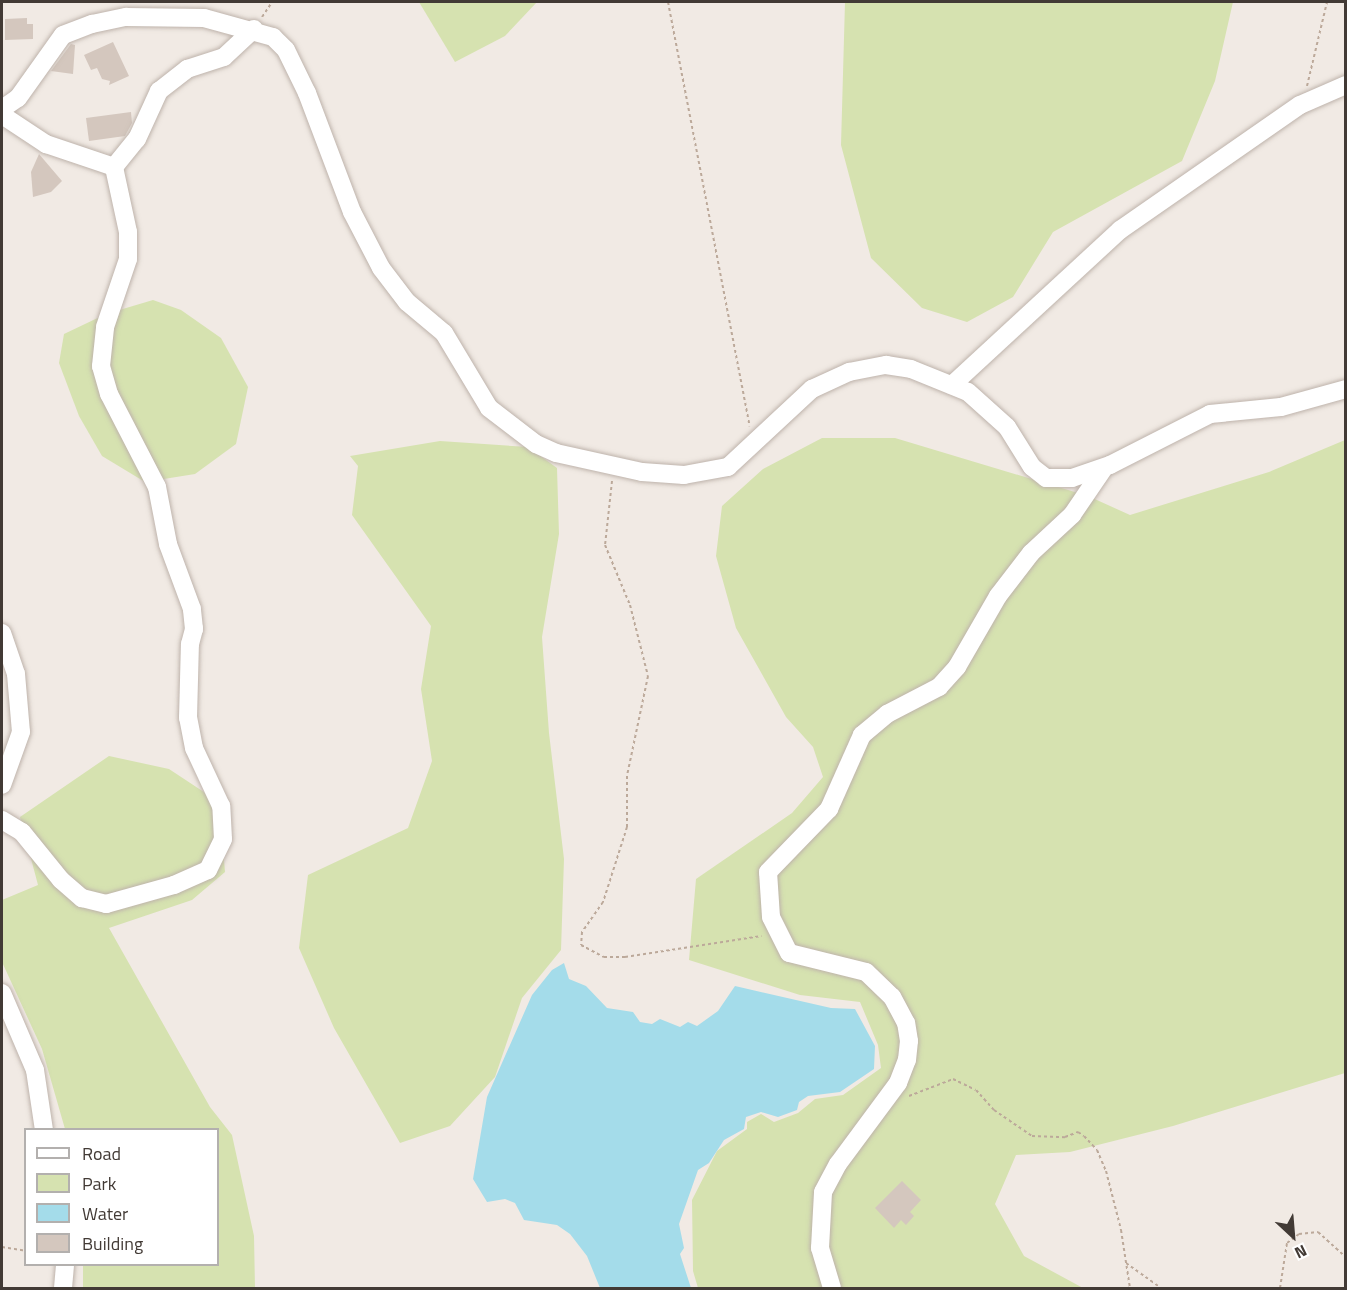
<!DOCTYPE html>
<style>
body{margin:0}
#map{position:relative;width:1347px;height:1290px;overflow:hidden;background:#f1eae4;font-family:"Titillium Web",sans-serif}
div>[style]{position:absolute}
.green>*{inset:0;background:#d6e2b0}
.water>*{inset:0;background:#a4dcea}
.building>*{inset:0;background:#d4c7be}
.path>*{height:2px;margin-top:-1px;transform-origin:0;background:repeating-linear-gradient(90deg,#bca99a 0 3px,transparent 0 6px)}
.roads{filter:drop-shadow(0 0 2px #beb3ab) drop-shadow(0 0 2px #beb3ab)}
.minor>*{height:18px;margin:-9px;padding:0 9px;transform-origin:9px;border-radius:9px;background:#fff}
span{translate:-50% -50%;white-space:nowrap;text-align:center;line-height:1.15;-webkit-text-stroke:4.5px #fff;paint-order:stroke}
.frame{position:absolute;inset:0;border:3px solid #423a35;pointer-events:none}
.legend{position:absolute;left:24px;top:1128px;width:195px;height:138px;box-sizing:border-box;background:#fff;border:2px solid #b3b0ae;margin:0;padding:8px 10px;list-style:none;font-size:18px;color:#423a35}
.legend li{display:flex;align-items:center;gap:12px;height:30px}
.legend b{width:30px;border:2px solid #b3b0ae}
.north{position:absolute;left:1263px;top:1206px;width:60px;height:60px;-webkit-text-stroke:4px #fff;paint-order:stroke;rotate:154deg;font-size:16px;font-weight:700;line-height:24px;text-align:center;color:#423a35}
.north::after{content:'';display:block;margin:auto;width:21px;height:27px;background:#423a35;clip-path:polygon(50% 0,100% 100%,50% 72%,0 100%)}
</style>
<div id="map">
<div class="green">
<div style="clip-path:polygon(419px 2px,537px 2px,505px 36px,455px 62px)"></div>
<div style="clip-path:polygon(845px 2px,1233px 2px,1215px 81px,1182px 161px,1053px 232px,1013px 297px,967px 322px,922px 308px,871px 258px,841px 145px)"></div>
<div style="clip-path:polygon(153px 300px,181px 310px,221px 338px,248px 387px,236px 444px,195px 474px,145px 482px,102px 456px,79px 416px,59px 363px,64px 334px,106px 314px)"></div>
<div style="clip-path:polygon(822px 438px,895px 438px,1088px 496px,1130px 515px,1269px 472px,1345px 440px,1345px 1073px,1173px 1126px,1070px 1152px,1016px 1155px,995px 1204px,1024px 1256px,1083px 1288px,698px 1288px,693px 1271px,692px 1200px,717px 1151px,747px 1129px,747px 1122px,761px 1114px,774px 1122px,798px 1113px,815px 1099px,843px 1095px,881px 1068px,878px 1045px,860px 1002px,800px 995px,689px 960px,696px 879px,792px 813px,823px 777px,813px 747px,786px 717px,736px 628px,716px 556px,722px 506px,763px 469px)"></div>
<div style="clip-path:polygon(440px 441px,528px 447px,557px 468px,559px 534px,542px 637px,549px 733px,564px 859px,561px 950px,522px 998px,495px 1077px,450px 1126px,400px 1143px,334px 1028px,299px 948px,308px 875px,408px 828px,432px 761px,421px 689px,431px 626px,352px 515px,358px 466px,350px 456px)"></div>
<div style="clip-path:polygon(109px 756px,169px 769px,219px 802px,225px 872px,192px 900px,109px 928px,210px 1107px,232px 1135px,254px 1236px,255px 1288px,83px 1288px,83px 1265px,218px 1264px,218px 1130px,65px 1129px,42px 1049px,2px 962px,2px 900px,38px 885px,20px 817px)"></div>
</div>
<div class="water">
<div style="clip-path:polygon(564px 963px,569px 979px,586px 986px,607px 1008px,633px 1012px,640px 1022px,652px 1024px,660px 1019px,680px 1027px,688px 1022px,697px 1026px,718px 1011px,735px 986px,831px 1008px,855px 1009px,875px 1046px,874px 1069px,840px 1092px,808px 1096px,799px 1102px,797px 1110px,778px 1117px,761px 1112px,746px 1117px,744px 1129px,724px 1140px,709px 1163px,698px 1170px,679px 1224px,684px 1248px,680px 1254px,691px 1288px,600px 1288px,587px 1256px,570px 1234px,557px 1225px,524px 1220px,515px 1203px,505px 1199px,487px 1202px,473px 1179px,487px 1097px,532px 995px,552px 970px)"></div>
</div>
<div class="building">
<div style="clip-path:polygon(27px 18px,27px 24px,33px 24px,33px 39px,5px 40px,5px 19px)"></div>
<div style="clip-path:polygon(113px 42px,129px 76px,109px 85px,110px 81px,102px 79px,97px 68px,91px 70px,84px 55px)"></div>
<div style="clip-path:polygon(71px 44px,75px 45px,73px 74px,51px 71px)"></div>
<div style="clip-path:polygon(131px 112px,132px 123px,125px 136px,89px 141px,86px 118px)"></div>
<div style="clip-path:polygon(39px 154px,62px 181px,51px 192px,33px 197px,31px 172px)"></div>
<div style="clip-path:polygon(902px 1181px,921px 1200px,910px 1212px,914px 1216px,906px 1225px,901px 1220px,894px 1228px,875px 1208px)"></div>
</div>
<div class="path">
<div style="left:668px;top:2px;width:432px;rotate:79.1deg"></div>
<div style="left:262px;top:17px;width:18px;rotate:-56deg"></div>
<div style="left:1307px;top:86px;width:86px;rotate:-76.6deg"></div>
<div style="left:612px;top:481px;width:64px;rotate:96.2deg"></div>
<div style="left:605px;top:545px;width:65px;rotate:67.4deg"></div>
<div style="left:630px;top:605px;width:73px;rotate:75.8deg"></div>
<div style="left:648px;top:676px;width:102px;rotate:101.9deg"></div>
<div style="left:627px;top:776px;width:51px;rotate:90deg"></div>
<div style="left:627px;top:827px;width:79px;rotate:107.7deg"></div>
<div style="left:603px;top:902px;width:37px;rotate:125deg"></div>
<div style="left:582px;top:932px;width:13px;rotate:94deg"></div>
<div style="left:581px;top:945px;width:26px;rotate:28deg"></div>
<div style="left:604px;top:957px;width:21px"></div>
<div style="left:625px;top:957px;width:138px;rotate:-8.8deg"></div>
<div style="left:909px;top:1096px;width:47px;rotate:-21.1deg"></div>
<div style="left:953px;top:1079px;width:25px;rotate:26deg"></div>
<div style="left:976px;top:1090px;width:27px;rotate:48deg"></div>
<div style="left:994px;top:1110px;width:46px;rotate:34.4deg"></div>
<div style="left:1032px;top:1136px;width:33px;rotate:2deg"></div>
<div style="left:1065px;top:1137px;width:14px;rotate:-21deg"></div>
<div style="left:1078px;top:1132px;width:7px;rotate:34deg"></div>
<div style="left:1084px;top:1136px;width:19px;rotate:47deg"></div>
<div style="left:1097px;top:1150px;width:23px;rotate:67deg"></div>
<div style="left:1106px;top:1171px;width:61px;rotate:75.7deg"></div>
<div style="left:1121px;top:1230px;width:59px;rotate:81.2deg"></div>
<div style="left:2px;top:1247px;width:24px;rotate:9deg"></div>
<div style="left:1126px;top:1263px;width:43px;rotate:35.5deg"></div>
<div style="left:1280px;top:1288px;width:46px;rotate:-81.2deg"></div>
<div style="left:1287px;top:1243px;width:15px;rotate:-37deg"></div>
<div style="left:1299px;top:1234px;width:19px;rotate:-6deg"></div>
<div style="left:1318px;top:1232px;width:38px;rotate:42deg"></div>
</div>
<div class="roads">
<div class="minor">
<div style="left:2px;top:109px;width:19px;rotate:-35deg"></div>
<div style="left:18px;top:98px;width:77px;rotate:-54.5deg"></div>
<div style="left:63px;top:35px;width:31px;rotate:-21deg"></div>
<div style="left:92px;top:24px;width:35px;rotate:-12deg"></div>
<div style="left:126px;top:17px;width:78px;rotate:0.7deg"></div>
<div style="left:204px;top:18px;width:72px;rotate:15.4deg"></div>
<div style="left:273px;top:37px;width:18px;rotate:45deg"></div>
<div style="left:286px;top:50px;width:48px;rotate:64deg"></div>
<div style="left:307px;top:93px;width:127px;rotate:69.3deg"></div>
<div style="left:352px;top:212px;width:63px;rotate:62.6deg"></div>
<div style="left:381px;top:268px;width:43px;rotate:52.6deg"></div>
<div style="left:407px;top:302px;width:48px;rotate:40deg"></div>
<div style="left:444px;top:333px;width:87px;rotate:59deg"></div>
<div style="left:489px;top:408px;width:59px;rotate:37.5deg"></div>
<div style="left:536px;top:444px;width:22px;rotate:24deg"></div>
<div style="left:556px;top:453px;width:88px;rotate:12.5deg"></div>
<div style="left:642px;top:472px;width:42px;rotate:4.1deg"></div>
<div style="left:684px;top:475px;width:45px;rotate:-10.3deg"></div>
<div style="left:728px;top:467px;width:115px;rotate:-42.9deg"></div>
<div style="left:812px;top:389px;width:41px;rotate:-24.7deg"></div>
<div style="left:849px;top:372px;width:38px;rotate:-11deg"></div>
<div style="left:886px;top:365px;width:25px;rotate:9deg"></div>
<div style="left:911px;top:369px;width:61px;rotate:22deg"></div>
<div style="left:968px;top:392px;width:52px;rotate:41.9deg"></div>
<div style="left:1007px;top:427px;width:47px;rotate:58deg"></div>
<div style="left:1032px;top:467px;width:18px;rotate:38deg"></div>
<div style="left:1046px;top:478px;width:26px"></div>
<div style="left:1072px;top:478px;width:40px;rotate:-18.9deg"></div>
<div style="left:1110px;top:465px;width:112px;rotate:-27deg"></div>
<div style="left:1210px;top:414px;width:71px;rotate:-5.6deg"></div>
<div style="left:1281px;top:407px;width:67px;rotate:-15.5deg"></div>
<div style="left:2px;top:115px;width:53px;rotate:33.4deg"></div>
<div style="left:46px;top:144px;width:72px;rotate:18.7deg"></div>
<div style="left:114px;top:167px;width:36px;rotate:-51deg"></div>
<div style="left:137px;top:139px;width:53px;rotate:-65.4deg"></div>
<div style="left:159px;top:91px;width:36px;rotate:-38deg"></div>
<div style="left:187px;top:69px;width:39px;rotate:-18deg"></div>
<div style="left:224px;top:57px;width:41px;rotate:-43deg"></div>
<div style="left:952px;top:385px;width:229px;rotate:-42.7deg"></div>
<div style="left:1120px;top:230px;width:219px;rotate:-34.8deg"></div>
<div style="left:1300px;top:105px;width:50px;rotate:-23.5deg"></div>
<div style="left:2px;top:633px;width:43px;rotate:71.1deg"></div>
<div style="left:16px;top:674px;width:58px;rotate:85.1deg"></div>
<div style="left:21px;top:732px;width:56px;rotate:109.7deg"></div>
<div style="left:2px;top:820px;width:23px;rotate:31deg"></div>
<div style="left:22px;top:832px;width:62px;rotate:50.9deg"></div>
<div style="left:61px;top:880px;width:28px;rotate:41deg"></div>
<div style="left:82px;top:898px;width:25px;rotate:14deg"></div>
<div style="left:106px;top:904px;width:71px;rotate:-15.6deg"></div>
<div style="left:174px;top:885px;width:37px;rotate:-24deg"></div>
<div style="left:208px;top:870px;width:34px;rotate:-64deg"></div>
<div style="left:223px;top:839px;width:33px;rotate:-93deg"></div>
<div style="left:221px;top:806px;width:64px;rotate:-115deg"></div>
<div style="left:194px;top:748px;width:31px;rotate:-101deg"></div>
<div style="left:188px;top:718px;width:74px;rotate:-88.5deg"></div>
<div style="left:190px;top:644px;width:16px;rotate:-75deg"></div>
<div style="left:194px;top:629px;width:20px;rotate:-96deg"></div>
<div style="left:192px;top:609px;width:69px;rotate:-110.3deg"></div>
<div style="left:168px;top:544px;width:58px;rotate:-100.9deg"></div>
<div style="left:157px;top:487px;width:105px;rotate:-117.3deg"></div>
<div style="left:109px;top:394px;width:29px;rotate:-106deg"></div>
<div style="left:101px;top:366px;width:39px;rotate:-84deg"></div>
<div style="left:105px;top:327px;width:72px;rotate:-71.3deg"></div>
<div style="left:128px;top:259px;width:27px;rotate:-90deg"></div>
<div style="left:128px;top:232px;width:66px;rotate:-102.2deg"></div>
<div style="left:2px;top:993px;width:84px;rotate:66.8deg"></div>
<div style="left:35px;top:1070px;width:61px;rotate:81.5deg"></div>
<div style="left:63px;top:1288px;width:24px;rotate:-85deg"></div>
<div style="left:832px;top:1288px;width:42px;rotate:-106.7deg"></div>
<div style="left:820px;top:1248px;width:56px;rotate:-86.9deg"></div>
<div style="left:823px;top:1192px;width:32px;rotate:-62deg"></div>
<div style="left:838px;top:1164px;width:101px;rotate:-53.5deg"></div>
<div style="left:898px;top:1083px;width:25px;rotate:-69deg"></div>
<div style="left:907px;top:1060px;width:19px;rotate:-84deg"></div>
<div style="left:909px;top:1041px;width:18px;rotate:-99deg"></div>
<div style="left:906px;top:1023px;width:30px;rotate:-118deg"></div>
<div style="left:892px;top:997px;width:36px;rotate:-136deg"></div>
<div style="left:866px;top:972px;width:79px;rotate:-166.1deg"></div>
<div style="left:789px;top:953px;width:40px;rotate:-116.6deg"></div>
<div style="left:771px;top:917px;width:45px;rotate:-93.8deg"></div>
<div style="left:768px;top:872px;width:88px;rotate:-45.9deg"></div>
<div style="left:829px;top:809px;width:81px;rotate:-66deg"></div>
<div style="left:862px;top:735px;width:33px;rotate:-40deg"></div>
<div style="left:887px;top:714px;width:59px;rotate:-27.4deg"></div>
<div style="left:939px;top:687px;width:27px;rotate:-48deg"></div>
<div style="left:957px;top:667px;width:82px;rotate:-60deg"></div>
<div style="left:998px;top:596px;width:54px;rotate:-52.5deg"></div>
<div style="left:1031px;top:553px;width:56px;rotate:-42.8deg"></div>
<div style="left:1072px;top:515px;width:57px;rotate:-55.8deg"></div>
</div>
</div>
<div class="frame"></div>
<ul class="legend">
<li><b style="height:8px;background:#fff"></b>Road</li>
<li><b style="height:16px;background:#d6e2b0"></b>Park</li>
<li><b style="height:16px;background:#a4dcea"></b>Water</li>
<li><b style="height:16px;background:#d4c7be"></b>Building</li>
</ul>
<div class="north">N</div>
</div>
